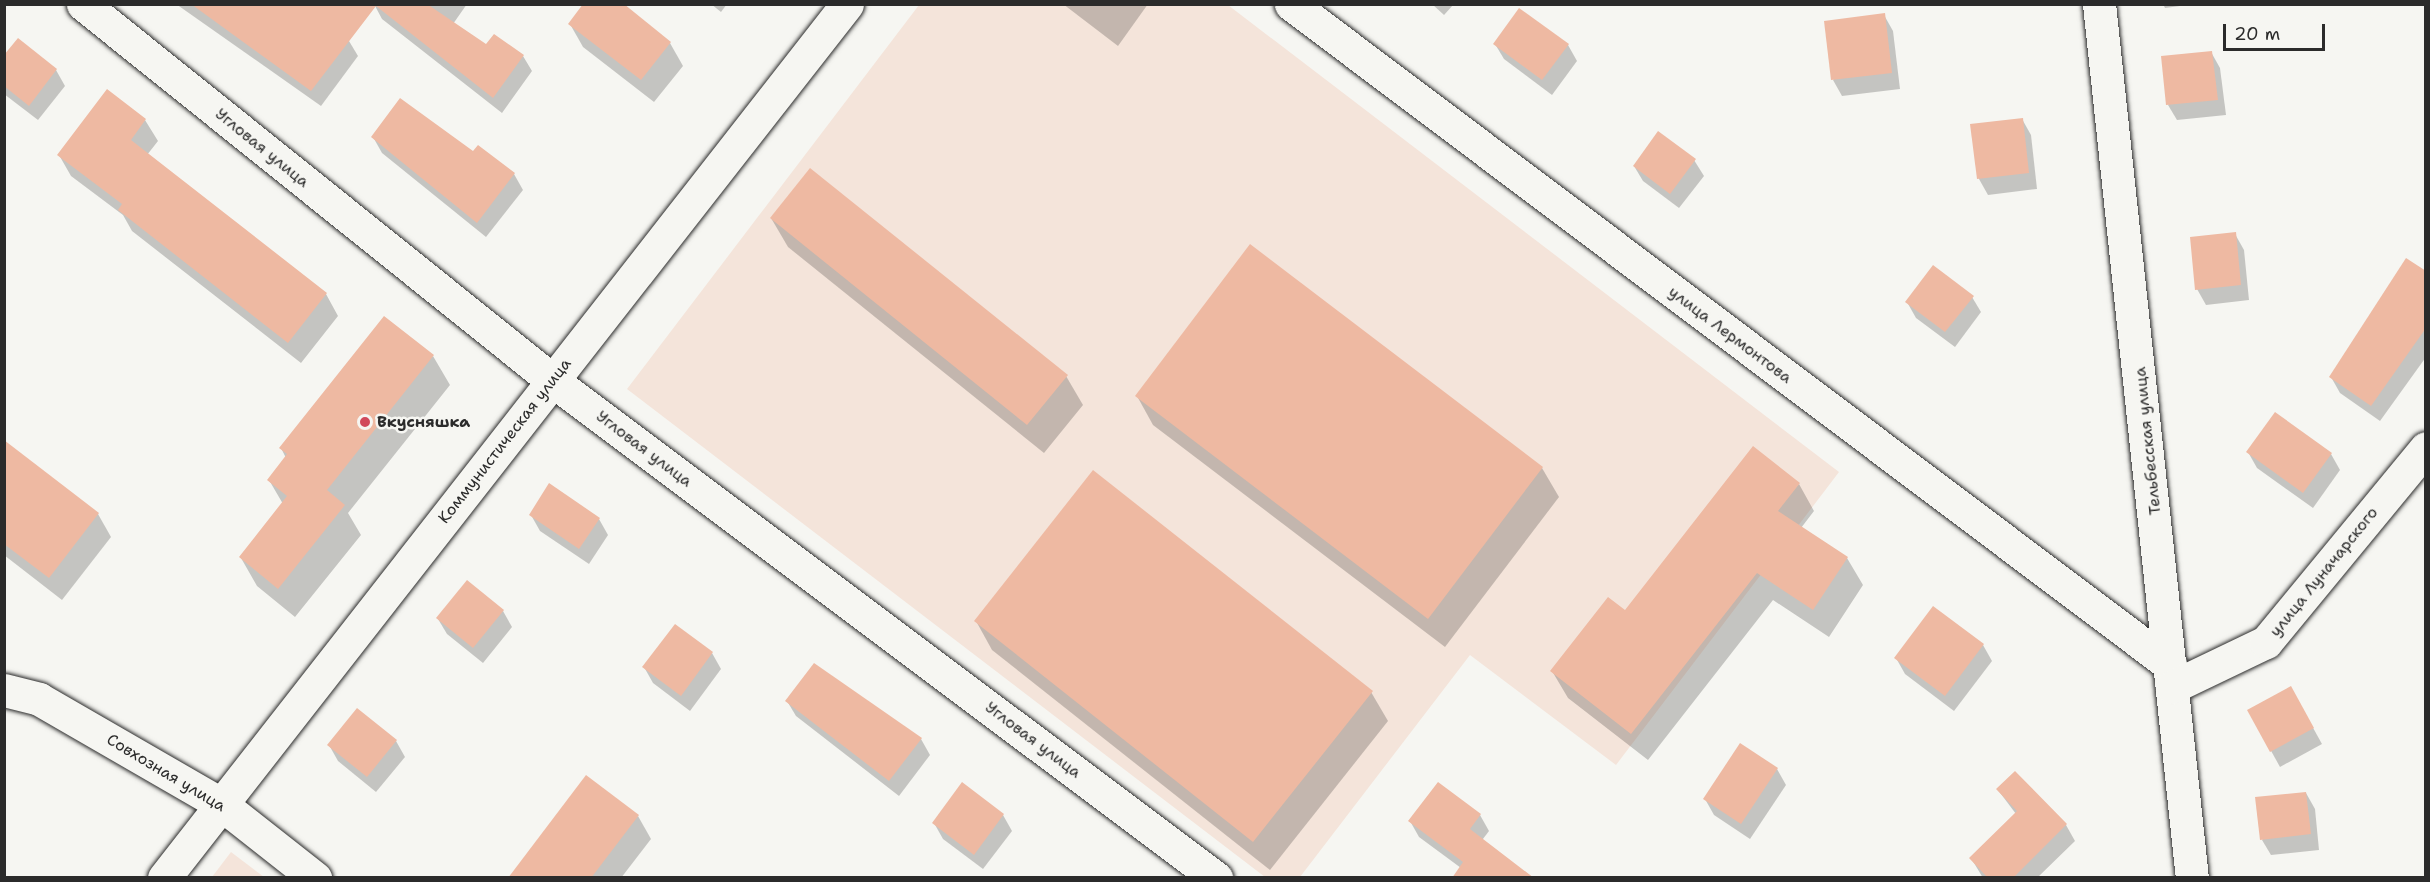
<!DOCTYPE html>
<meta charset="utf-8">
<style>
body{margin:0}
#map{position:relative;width:2430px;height:882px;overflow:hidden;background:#f6f6f2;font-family:"Shantell Sans",sans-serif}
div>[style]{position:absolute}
.built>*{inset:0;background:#f4e4da}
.shadow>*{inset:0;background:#0003}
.building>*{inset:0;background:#eeb9a2}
.roads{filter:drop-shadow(0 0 2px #2b2b2b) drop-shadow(0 0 2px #2b2b2b)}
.minor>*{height:33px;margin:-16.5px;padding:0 16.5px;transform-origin:16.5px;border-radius:16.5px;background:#f6f6f2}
.dots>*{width:16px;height:16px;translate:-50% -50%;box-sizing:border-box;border:3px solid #f6f6f2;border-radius:50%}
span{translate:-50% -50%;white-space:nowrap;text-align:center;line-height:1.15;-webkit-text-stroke:5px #f6f6f2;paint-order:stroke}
.street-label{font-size:16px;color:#2b2b2b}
.poi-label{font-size:16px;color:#2b2b2b;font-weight:700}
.left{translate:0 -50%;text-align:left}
.frame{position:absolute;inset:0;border:6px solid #2b2b2b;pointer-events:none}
.scale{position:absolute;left:2223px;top:24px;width:102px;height:27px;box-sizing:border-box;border:3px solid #2b2b2b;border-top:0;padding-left:8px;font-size:18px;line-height:21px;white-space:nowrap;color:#2b2b2b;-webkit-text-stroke:4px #f6f6f2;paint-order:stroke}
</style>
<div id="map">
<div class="built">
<div style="clip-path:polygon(919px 5px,1228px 5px,1839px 472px,1616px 765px,1470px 655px,1300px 877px,1265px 877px,627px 389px)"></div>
<div style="clip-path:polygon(231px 852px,264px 877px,212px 877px)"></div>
</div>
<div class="shadow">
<div style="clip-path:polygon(176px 4px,295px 4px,349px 41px,358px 56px,321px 106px)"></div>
<div style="clip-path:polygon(374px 4px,467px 4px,453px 24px,487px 46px,523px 56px,532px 71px,502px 113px,382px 19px)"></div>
<div style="clip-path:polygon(622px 4px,670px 43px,683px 66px,654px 102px,583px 47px,570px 24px)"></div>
<div style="clip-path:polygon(711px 4px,727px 4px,721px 12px)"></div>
<div style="clip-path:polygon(1063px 4px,1148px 4px,1118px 46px)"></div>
<div style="clip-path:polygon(1432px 4px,1454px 4px,1444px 15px)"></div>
<div style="clip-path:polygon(2163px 4px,2195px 4px,2165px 8px)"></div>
<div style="clip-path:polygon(1884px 15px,1893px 31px,1900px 89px,1842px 96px,1833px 80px)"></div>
<div style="clip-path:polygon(1495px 44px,1568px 45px,1577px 61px,1552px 95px,1504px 59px)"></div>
<div style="clip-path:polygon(2211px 52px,2220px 68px,2226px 115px,2177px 120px,2168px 105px)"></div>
<div style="clip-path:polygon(4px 58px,56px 70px,65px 86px,38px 120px,4px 94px)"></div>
<div style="clip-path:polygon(2022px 119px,2031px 135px,2037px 189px,1988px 195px,1979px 179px,1972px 125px)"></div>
<div style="clip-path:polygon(145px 120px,158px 141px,147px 155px,326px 294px,338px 316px,301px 363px,132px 231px,123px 215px,71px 176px,59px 155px)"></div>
<div style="clip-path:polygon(373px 137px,473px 153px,514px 174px,523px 190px,486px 237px,382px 153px)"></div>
<div style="clip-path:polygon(1694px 160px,1704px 176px,1679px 208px,1643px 181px,1634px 166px)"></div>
<div style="clip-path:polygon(771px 218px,1066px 376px,1083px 405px,1044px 453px,788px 247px)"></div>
<div style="clip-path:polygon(2235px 234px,2244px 250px,2249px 300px,2206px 305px,2197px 289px)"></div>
<div style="clip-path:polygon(2426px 273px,2426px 357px,2380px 421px,2340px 393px,2331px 377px)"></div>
<div style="clip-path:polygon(1972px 297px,1981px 312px,1955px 347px,1916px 318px,1907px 302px)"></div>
<div style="clip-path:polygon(433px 356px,450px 385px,348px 513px,361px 535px,295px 617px,257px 586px,241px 558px,283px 504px,269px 480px,286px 458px,281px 448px)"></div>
<div style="clip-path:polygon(1137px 396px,1542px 468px,1559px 497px,1445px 647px,1153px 425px)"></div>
<div style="clip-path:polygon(4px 442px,98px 514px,111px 537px,62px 600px,4px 555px)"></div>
<div style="clip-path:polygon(2248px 452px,2331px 454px,2340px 470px,2313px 508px,2257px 468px)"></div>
<div style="clip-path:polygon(1799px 484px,1814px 511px,1801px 528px,1847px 558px,1863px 585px,1829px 637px,1773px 600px,1648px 760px,1568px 698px,1552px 671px)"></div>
<div style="clip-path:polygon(531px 515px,599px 519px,608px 535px,589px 564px,540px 531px)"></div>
<div style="clip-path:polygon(503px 611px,512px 627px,483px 663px,447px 634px,438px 619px)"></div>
<div style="clip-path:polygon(976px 621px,1371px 692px,1388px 721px,1270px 870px,992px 650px)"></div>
<div style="clip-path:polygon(1983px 645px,1992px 661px,1954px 711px,1905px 674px,1896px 658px)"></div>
<div style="clip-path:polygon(712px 653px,721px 669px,690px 711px,653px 683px,644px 667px)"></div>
<div style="clip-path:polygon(2291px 688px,2322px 744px,2280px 767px,2249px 711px)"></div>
<div style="clip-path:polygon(787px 701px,921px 739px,930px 755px,899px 796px,796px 716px)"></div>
<div style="clip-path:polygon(396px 741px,405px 757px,376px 792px,338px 761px,329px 745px)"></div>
<div style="clip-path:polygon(1777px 769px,1786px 785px,1750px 839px,1714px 815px,1705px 799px)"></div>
<div style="clip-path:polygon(1998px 790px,2066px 825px,2075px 841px,2037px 878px,1983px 878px,1971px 858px,2016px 814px)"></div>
<div style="clip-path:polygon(2306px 793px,2315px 809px,2319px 850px,2271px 855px,2262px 840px)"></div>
<div style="clip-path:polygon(1003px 815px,1012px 831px,983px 869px,943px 839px,934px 823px)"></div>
<div style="clip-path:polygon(1480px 815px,1489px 831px,1461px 868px,1419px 837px,1410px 821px)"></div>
<div style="clip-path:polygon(638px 816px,651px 839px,621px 878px,517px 878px)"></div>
</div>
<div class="building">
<div style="clip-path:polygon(191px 4px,427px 4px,486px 44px,494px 34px,524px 55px,493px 98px,376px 6px,311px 91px)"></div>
<div style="clip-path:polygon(583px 4px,624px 4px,671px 42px,641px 80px,568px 24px)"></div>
<div style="clip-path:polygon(1519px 8px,1569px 44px,1542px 80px,1493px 44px)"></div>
<div style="clip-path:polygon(1885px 13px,1892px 73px,1831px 80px,1824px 21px)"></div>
<div style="clip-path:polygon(18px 38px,57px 69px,29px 106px,4px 86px,4px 55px)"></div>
<div style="clip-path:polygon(2212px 51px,2218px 100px,2166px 105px,2161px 56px)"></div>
<div style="clip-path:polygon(107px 89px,146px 119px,131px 140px,327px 293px,288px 343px,118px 210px,122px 204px,57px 155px)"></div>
<div style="clip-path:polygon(400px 98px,473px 151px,478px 145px,515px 173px,477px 223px,371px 137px)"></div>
<div style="clip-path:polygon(2023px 118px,2029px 173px,1977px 179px,1970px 124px)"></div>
<div style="clip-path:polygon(1658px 131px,1696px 159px,1670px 194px,1633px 166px)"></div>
<div style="clip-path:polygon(810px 168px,1068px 375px,1027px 425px,770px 218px)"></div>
<div style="clip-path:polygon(2236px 232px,2241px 285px,2195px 290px,2190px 237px)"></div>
<div style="clip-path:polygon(1250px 244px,1543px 467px,1428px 619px,1135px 396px)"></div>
<div style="clip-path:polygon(2406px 258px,2426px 271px,2426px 328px,2371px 406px,2329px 377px)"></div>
<div style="clip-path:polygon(1933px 265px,1974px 296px,1945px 332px,1905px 302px)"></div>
<div style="clip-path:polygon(384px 316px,434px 355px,327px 490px,345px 505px,278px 589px,239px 557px,287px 496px,267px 480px,287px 454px,279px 448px)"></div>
<div style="clip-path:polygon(2275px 412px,2332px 453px,2303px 493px,2246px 452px)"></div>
<div style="clip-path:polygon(4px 440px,99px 513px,49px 578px,4px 544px)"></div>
<div style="clip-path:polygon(1753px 446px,1800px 483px,1778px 511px,1848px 557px,1813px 610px,1757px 573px,1631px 734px,1550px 671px,1608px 597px,1625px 610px)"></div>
<div style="clip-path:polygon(1093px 470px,1373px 691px,1253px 842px,974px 621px)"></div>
<div style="clip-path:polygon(549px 483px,600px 518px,579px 549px,529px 515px)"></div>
<div style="clip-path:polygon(467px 580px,504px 610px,473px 648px,436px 618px)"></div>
<div style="clip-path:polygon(1933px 606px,1984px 644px,1945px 696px,1894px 658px)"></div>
<div style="clip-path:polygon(675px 624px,713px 652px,681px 696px,642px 667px)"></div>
<div style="clip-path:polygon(814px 663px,922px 738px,889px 781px,785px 701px)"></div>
<div style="clip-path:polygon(2291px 686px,2314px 728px,2270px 752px,2247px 710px)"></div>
<div style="clip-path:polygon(357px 708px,397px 740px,367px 777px,327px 745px)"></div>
<div style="clip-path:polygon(1740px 743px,1778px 768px,1741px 824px,1703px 799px)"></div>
<div style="clip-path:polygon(2015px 771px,2067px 824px,2013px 878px,1988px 878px,1969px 858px,2017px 811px,1996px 789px)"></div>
<div style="clip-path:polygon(586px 775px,639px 815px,591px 878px,508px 878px)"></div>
<div style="clip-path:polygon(962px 782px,1004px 814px,974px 855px,932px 823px)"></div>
<div style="clip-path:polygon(1438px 782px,1481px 814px,1470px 829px,1534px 878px,1452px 878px,1463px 862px,1408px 821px)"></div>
<div style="clip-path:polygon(2306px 792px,2311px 834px,2260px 840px,2255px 797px)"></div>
</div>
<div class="roads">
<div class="minor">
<div style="left:83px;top:4px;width:603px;rotate:38.73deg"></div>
<div style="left:553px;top:381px;width:829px;rotate:36.86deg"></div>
<div style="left:1291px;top:4px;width:1100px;rotate:36.94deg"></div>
<div style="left:2099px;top:4px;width:879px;rotate:83.93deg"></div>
<div style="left:2172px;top:687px;width:104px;rotate:-25.6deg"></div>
<div style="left:2266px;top:642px;width:251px;rotate:-50.5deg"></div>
<div style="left:4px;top:690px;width:36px;rotate:14deg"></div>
<div style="left:39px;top:699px;width:210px;rotate:30deg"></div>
<div style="left:221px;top:804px;width:120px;rotate:38.2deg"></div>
<div style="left:164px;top:878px;width:1109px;rotate:-51.99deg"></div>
</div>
</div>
<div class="dots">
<div style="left:365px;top:422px;background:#d1495b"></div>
</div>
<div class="street-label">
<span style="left:262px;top:148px;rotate:39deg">Угловая улица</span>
<span style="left:1730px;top:335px;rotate:37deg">улица Лермонтова</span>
<span style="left:505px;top:441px;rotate:-52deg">Коммунистическая улица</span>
<span style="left:2148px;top:441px;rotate:-96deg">Тельбесская улица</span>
<span style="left:644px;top:449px;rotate:37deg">Угловая улица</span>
<span style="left:2324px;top:572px;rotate:-51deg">улица Луначарского</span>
<span style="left:1033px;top:740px;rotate:37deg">Угловая улица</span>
<span style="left:166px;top:773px;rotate:31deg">Совхозная улица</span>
</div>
<div class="poi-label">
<span class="left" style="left:377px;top:422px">Вкусняшка</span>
</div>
<div class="frame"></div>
<div class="scale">20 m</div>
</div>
